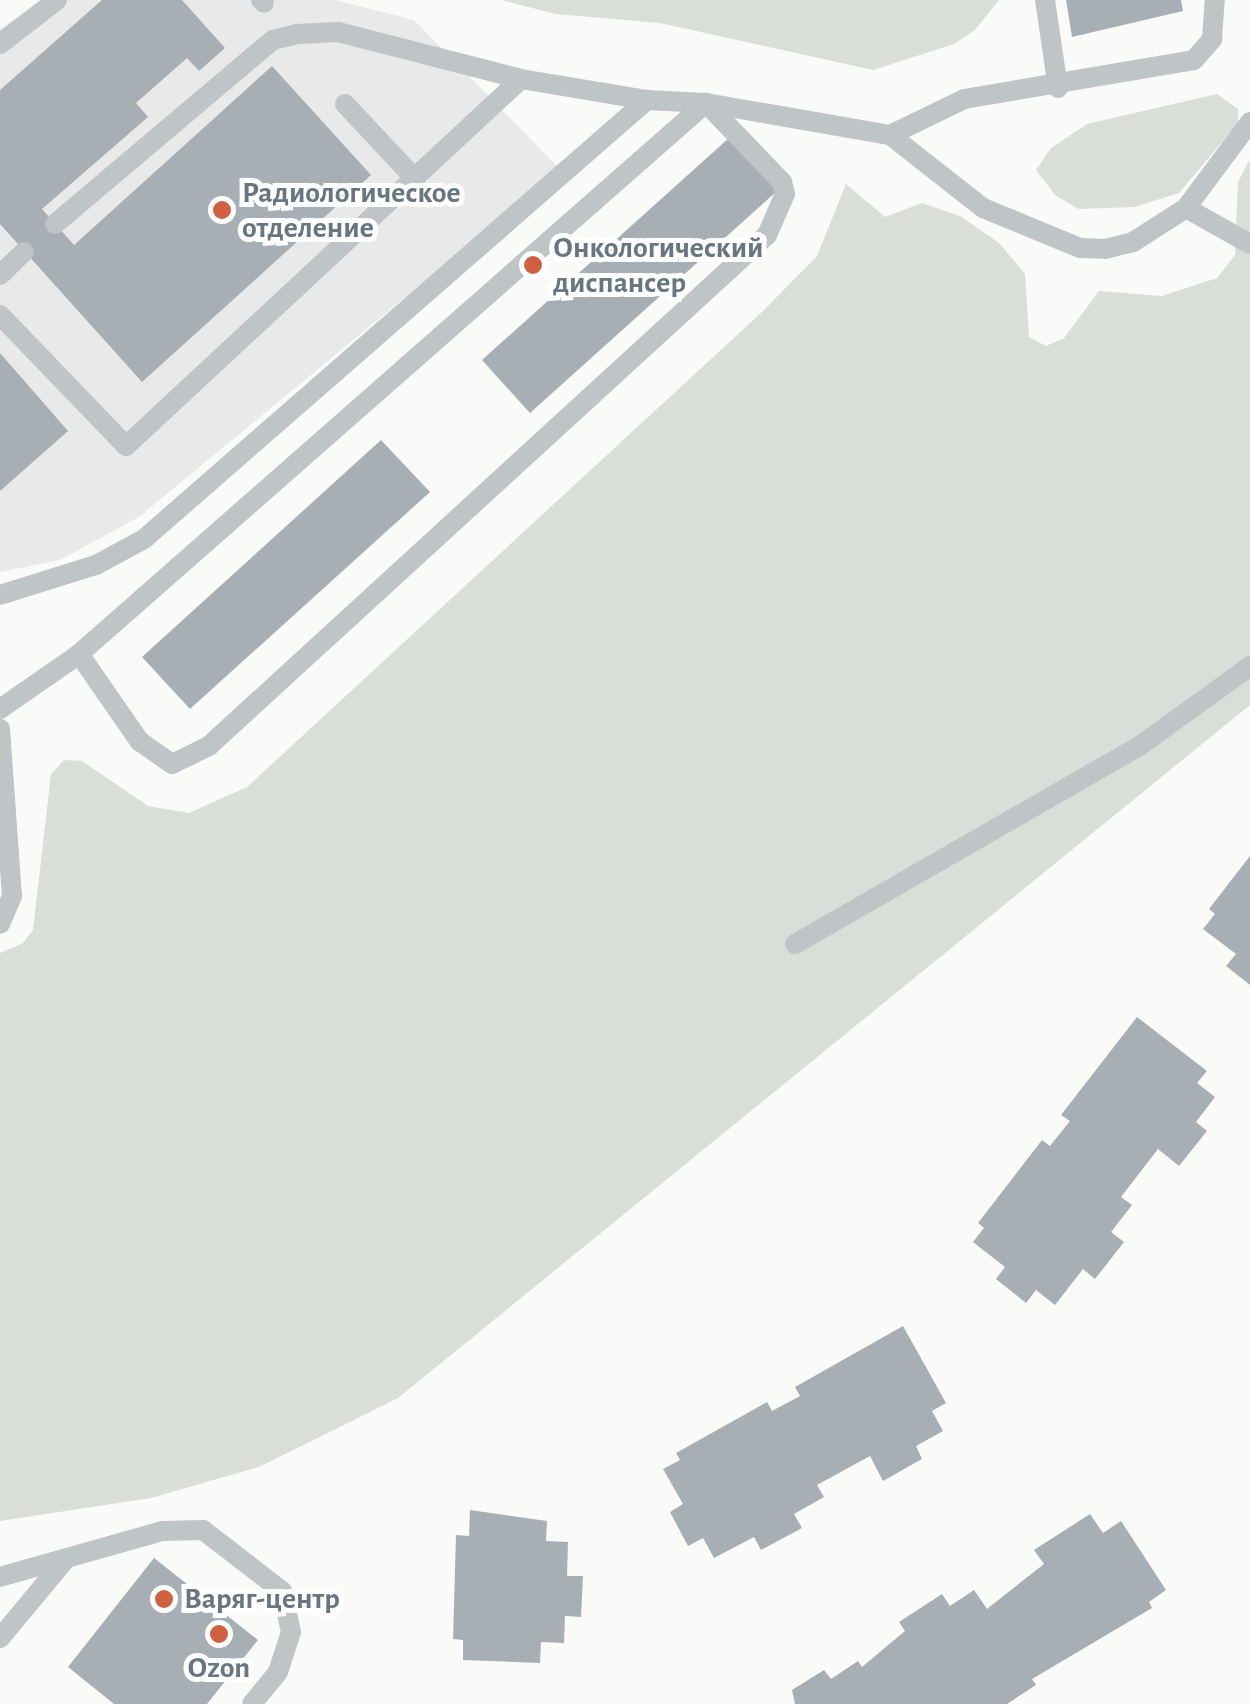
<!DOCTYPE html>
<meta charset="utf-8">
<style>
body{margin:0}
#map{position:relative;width:1250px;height:1704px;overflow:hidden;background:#fafaf8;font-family:"Alegreya Sans",sans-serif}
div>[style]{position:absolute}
.built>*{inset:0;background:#e8e9e8}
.green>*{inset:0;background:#daded8}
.building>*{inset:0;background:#a7afb4}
.lane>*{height:20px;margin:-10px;padding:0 10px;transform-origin:10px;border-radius:10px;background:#bfc4c7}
.dots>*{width:28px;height:28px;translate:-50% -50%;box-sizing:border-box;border:5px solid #fff;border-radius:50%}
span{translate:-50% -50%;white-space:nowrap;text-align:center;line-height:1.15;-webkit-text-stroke:10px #fff;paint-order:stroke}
.poi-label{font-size:30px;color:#677680;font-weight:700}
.left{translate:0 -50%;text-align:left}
</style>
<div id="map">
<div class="built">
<div style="clip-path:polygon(41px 0,335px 0,414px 20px,560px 169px,139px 517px,60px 560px,0 572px,0 29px)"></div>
</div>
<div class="green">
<div style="clip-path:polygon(501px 0,999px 0,975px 30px,954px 44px,873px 70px,660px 23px,556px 14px)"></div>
<div style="clip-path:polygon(1217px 94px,1238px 109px,1238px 123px,1179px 193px,1134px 207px,1079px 209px,1056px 196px,1036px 170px,1051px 148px,1087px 124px)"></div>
<div style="clip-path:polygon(1250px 159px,1250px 705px,398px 1398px,259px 1467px,151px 1498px,0 1521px,0 953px,23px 943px,33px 930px,51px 774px,64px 760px,82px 761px,148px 806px,189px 813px,247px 787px,762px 312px,817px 256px,846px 184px,885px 217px,922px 203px,960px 216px,999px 243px,1025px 274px,1029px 337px,1046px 346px,1064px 338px,1099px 291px,1162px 296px,1217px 278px,1235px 255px,1238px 182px)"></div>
</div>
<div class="building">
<div style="clip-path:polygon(102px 0,182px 0,225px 48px,199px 71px,187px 58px,136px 103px,148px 117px,42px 209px,74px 245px,272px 66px,371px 175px,142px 382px,0 224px,0 90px)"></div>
<div style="clip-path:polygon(1066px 0,1181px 0,1183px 11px,1072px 37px)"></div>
<div style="clip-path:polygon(729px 138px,777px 191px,530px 413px,482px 360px)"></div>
<div style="clip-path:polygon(0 353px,68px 431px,0 491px)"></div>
<div style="clip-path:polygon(381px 440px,430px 492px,190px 709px,142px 657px)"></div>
<div style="clip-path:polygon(1250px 856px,1250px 985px,1226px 966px,1236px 954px,1203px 929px,1215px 914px,1209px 909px)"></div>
<div style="clip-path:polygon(1137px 1017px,1207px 1071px,1197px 1083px,1215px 1097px,1196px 1122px,1207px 1131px,1179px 1166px,1158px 1149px,1121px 1197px,1132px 1205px,1111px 1232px,1124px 1242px,1095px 1279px,1083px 1269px,1055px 1305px,1036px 1290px,1026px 1303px,996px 1279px,1005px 1267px,973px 1242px,984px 1228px,978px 1223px,1042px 1140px,1050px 1146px,1070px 1121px,1061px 1115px)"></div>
<div style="clip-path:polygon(903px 1326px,946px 1403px,932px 1411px,943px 1431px,916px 1446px,922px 1459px,883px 1481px,870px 1456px,817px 1485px,824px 1497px,794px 1514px,802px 1528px,761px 1550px,754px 1537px,714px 1558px,703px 1538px,688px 1546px,670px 1512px,683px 1504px,663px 1469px,680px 1460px,676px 1453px,767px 1402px,772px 1411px,800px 1396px,795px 1387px)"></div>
<div style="clip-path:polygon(470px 1510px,547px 1521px,546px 1541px,568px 1542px,567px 1576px,583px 1576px,581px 1617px,565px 1616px,564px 1643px,541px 1642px,540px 1663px,463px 1660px,463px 1640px,453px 1639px,456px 1535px,469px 1536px)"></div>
<div style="clip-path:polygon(1090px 1514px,1103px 1533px,1121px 1521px,1166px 1590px,1149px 1602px,1152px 1608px,1032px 1679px,1036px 1685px,1007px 1704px,795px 1704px,792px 1690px,824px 1670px,831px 1679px,858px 1661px,862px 1667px,905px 1631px,899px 1622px,942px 1594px,950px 1606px,974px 1590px,987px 1609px,1044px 1564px,1034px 1550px)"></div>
<div style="clip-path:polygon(154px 1558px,258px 1640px,207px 1704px,114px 1704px,68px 1667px)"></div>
</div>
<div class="lane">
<div style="left:261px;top:0;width:4px;rotate:45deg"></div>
<div style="left:1045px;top:0;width:89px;rotate:81.6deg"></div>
<div style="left:0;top:44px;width:72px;rotate:-37.7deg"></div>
<div style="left:345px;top:104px;width:104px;rotate:46.9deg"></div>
<div style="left:890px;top:135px;width:118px;rotate:38.1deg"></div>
<div style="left:983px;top:208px;width:105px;rotate:22.4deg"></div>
<div style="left:1080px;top:248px;width:25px;rotate:2deg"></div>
<div style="left:1105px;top:249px;width:29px;rotate:-14deg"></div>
<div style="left:1133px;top:242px;width:63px;rotate:-32.7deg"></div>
<div style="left:1186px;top:208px;width:107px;rotate:-53.3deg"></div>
<div style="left:1186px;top:208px;width:73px;rotate:29.4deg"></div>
<div style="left:55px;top:224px;width:285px;rotate:-40.2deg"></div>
<div style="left:273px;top:40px;width:25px;rotate:-14deg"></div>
<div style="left:297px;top:34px;width:41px;rotate:-2.8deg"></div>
<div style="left:338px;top:32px;width:189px;rotate:14.4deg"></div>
<div style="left:521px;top:79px;width:128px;rotate:9.5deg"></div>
<div style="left:0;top:275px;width:33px;rotate:-44deg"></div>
<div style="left:0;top:315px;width:182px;rotate:46.1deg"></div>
<div style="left:126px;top:446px;width:539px;rotate:-42.9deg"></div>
<div style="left:0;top:595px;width:101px;rotate:-17.4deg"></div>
<div style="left:96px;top:565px;width:55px;rotate:-28.4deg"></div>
<div style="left:144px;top:539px;width:668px;rotate:-41.11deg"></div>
<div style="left:647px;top:100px;width:59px;rotate:2.9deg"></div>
<div style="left:706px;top:103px;width:187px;rotate:9.9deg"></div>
<div style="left:890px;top:135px;width:82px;rotate:-25.9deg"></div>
<div style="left:964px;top:99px;width:233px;rotate:-9.6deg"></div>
<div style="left:1194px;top:60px;width:28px;rotate:-49deg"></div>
<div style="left:1212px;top:39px;width:39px;rotate:-86deg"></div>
<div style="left:0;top:709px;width:96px;rotate:-34.8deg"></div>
<div style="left:79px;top:654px;width:835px;rotate:-41.31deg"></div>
<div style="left:706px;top:103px;width:110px;rotate:46.1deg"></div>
<div style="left:782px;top:182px;width:12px;rotate:76deg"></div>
<div style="left:785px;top:194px;width:45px;rotate:113.7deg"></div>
<div style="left:767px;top:235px;width:757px;rotate:137.52deg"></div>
<div style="left:209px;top:746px;width:41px;rotate:154.1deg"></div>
<div style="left:172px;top:764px;width:39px;rotate:-145deg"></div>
<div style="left:140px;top:742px;width:107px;rotate:-124.7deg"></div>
<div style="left:0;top:729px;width:167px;rotate:85.9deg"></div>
<div style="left:12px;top:896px;width:30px;rotate:113deg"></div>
<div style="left:795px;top:944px;width:399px;rotate:-29.9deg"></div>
<div style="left:1141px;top:745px;width:135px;rotate:-35.9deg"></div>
<div style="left:0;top:1577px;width:169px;rotate:-15.8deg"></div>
<div style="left:163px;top:1531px;width:40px;rotate:-1.4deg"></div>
<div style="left:203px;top:1530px;width:100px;rotate:37.7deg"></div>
<div style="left:282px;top:1591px;width:42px;rotate:77.6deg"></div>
<div style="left:291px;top:1632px;width:42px;rotate:108deg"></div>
<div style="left:278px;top:1672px;width:41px;rotate:129.1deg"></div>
<div style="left:0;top:1638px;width:102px;rotate:-50.2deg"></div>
</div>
<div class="dots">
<div style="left:222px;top:210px;background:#d16041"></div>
<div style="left:533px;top:265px;background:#d16041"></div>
<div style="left:164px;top:1599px;background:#d16041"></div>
<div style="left:219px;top:1634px;background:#d16041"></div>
</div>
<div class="poi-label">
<span class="left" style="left:242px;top:210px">Радиологическое<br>отделение</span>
<span class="left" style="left:553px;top:265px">Онкологический<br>диспансер</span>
<span class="left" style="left:184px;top:1599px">Варяг-центр</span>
<span style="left:219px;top:1668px">Ozon</span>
</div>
</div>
